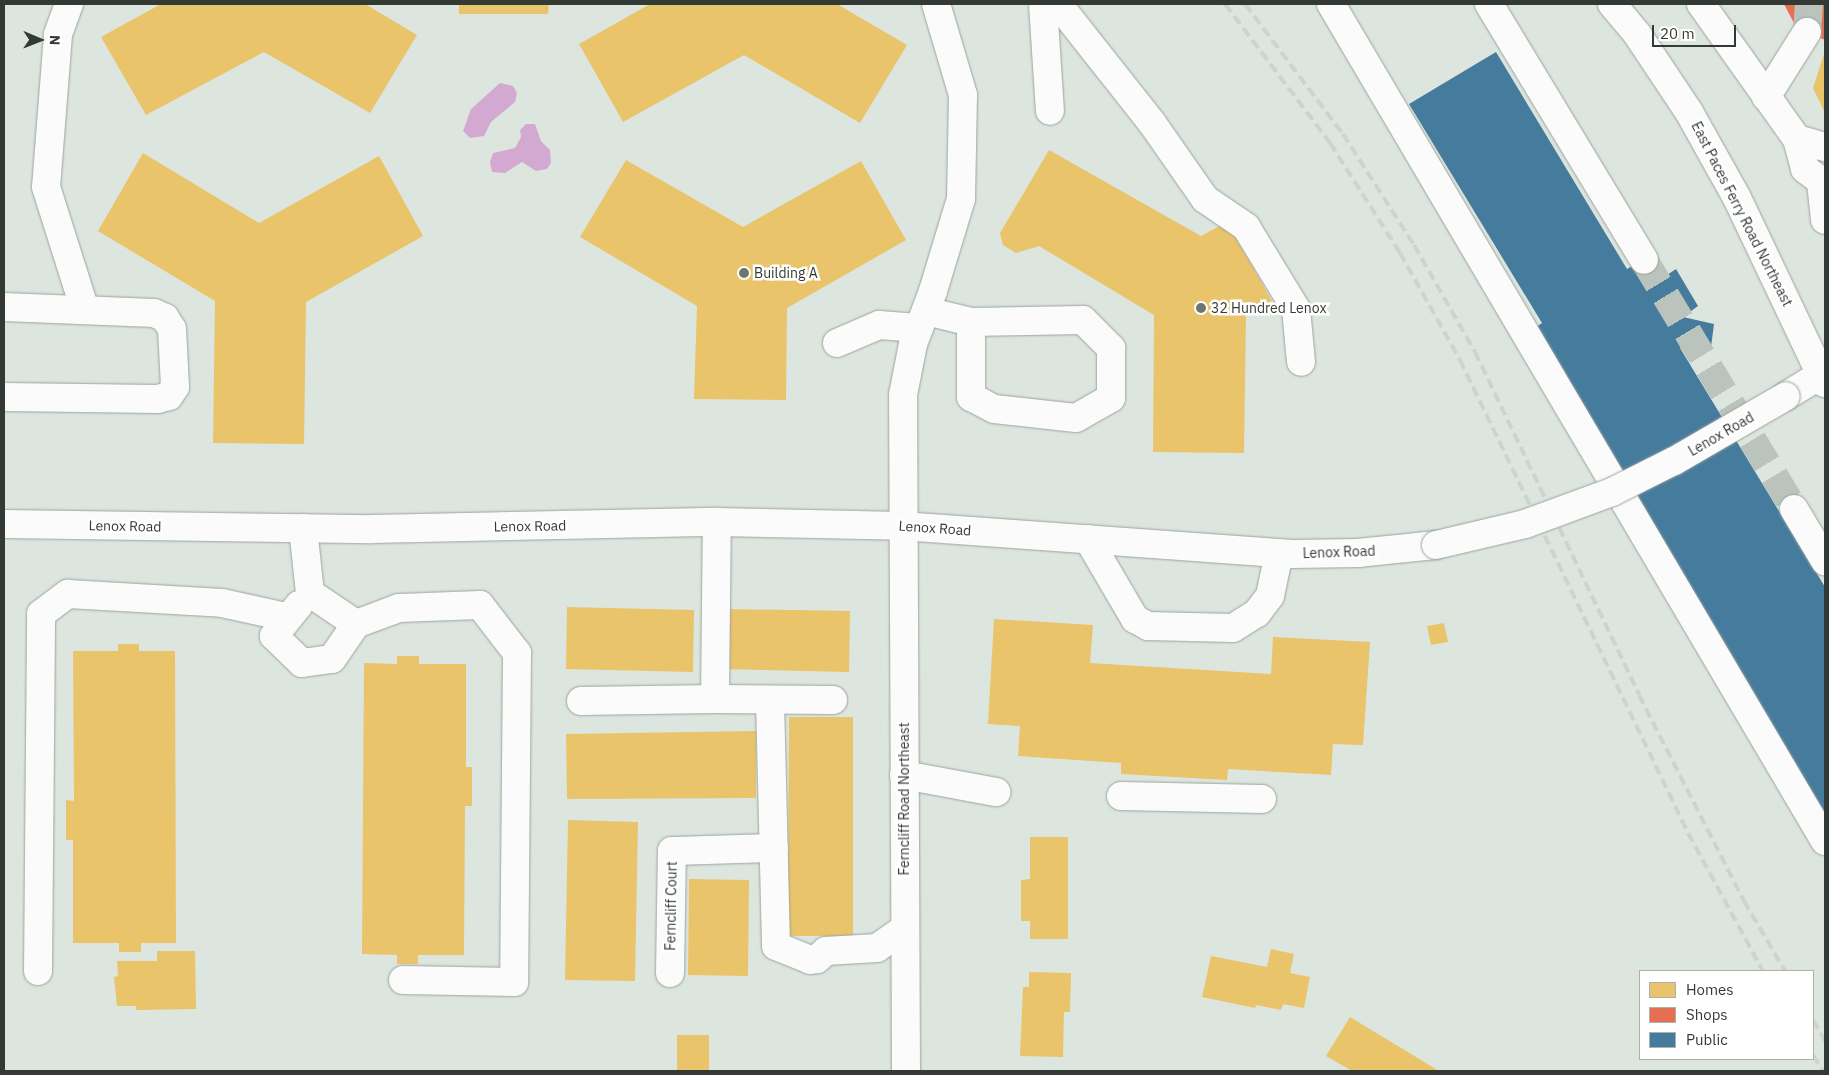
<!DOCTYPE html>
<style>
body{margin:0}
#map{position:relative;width:1829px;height:1075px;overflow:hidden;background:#dce6de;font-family:"IBM Plex Sans",sans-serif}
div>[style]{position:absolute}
.water>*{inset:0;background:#d4a9d1}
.homes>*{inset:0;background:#e9c46a}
.shops>*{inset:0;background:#e76f51}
.public>*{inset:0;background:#457b9d}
.minor-tunnel>*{height:28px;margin-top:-14px;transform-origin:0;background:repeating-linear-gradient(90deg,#bac4bc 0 28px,transparent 0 42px)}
.roads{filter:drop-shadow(0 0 1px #9ca39e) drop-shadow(0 0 1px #9ca39e)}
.minor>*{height:28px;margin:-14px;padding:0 14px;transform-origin:14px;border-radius:14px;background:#fafbfa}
.rail>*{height:4px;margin-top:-2px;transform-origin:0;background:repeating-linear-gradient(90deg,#cfd2d0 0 10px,transparent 0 15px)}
.bridges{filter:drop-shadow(0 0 1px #9ca39e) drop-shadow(0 0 1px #9ca39e)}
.minor-bridge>*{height:28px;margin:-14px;padding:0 14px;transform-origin:14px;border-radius:14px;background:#fafbfa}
.dots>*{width:14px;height:14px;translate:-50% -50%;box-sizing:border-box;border:2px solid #fff;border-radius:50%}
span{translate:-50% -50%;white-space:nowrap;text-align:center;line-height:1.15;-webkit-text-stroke:5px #fff;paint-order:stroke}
.street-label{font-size:14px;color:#333a34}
.poi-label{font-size:14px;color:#333a34}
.left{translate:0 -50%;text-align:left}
.frame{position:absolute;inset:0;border:5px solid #333a34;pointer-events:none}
.legend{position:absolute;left:1639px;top:970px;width:175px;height:90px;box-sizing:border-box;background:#fff;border:1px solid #adb0ae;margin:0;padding:6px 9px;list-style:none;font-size:15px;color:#333a34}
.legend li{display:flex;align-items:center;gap:10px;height:25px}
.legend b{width:25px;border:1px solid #adb0ae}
.north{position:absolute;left:15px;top:15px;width:50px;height:50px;-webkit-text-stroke:4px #fff;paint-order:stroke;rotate:91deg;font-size:14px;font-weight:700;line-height:20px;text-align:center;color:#333a34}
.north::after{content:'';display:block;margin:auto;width:18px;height:22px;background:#333a34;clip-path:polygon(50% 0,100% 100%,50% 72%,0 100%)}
.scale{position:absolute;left:1652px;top:25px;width:84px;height:22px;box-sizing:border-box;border:2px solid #333a34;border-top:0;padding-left:6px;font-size:15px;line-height:18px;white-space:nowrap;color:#333a34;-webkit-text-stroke:4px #fff;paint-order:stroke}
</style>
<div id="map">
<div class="water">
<div style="clip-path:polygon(500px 83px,513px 86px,517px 93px,515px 102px,491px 122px,484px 136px,470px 138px,463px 131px,471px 109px)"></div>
<div style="clip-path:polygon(526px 124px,535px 124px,541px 141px,550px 150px,551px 163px,547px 169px,536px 171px,522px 162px,505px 173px,492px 172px,490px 162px,493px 153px,515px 148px,521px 137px,520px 130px)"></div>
</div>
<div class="homes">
<div style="clip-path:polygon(161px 4px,365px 4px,417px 35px,370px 113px,264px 52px,146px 115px,101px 37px)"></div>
<div style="clip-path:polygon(459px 4px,549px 4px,548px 14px,459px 14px)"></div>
<div style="clip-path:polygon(650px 4px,837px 4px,907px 45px,860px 123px,744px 55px,623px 122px,579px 44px)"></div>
<div style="clip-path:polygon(1825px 51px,1825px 113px,1813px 88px)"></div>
<div style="clip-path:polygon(1049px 150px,1201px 236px,1227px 222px,1272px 301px,1246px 316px,1244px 453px,1153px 452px,1154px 315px,1039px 246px,1016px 253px,1003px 245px,1000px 233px)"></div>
<div style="clip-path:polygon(143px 153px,259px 223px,379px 156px,423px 236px,306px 302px,304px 444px,213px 443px,215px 301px,98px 231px)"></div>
<div style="clip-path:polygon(626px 160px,743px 227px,861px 161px,906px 240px,787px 308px,786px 400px,694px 399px,697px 306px,580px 237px)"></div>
<div style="clip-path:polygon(567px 607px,694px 610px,693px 672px,566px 669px)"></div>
<div style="clip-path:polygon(723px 609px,850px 611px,849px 672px,722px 669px)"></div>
<div style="clip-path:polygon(994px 619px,1093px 625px,1090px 663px,1271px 674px,1273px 637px,1370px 642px,1363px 745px,1333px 744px,1331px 775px,1228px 769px,1227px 780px,1121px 774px,1121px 763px,1018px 756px,1020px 726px,988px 724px)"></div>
<div style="clip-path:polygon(1444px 623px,1448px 642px,1431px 645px,1427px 626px)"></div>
<div style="clip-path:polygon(118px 644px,139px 644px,139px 651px,175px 651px,176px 943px,141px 943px,141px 952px,119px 952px,119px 943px,73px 943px,73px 840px,66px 840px,66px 800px,74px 801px,73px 651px,118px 651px)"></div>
<div style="clip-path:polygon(397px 656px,419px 656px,419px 664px,466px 664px,466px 767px,472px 767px,472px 806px,465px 806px,464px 955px,418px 955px,418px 964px,397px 964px,397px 955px,362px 954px,364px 663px,397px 664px)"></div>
<div style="clip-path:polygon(789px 717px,853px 717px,853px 936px,788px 936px)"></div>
<div style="clip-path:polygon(756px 731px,756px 798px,567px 799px,566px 734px)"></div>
<div style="clip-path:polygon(568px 820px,638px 822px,635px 981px,565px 980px)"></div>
<div style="clip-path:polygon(1030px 837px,1068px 837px,1068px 939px,1030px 939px,1030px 921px,1021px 921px,1021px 880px,1030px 879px)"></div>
<div style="clip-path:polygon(689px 879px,749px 880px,748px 976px,688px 975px)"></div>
<div style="clip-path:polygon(1271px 949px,1294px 954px,1290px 973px,1310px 977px,1304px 1008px,1283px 1004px,1281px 1010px,1256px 1005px,1255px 1008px,1202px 997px,1211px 956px,1267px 967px)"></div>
<div style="clip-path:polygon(157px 951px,195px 951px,196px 1009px,136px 1010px,136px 1006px,117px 1006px,114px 977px,118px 976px,117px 961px,157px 961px)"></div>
<div style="clip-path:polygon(1029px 972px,1071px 973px,1070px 1012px,1064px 1012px,1063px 1057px,1020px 1056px,1023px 987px,1029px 987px)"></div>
<div style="clip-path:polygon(1350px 1017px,1439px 1071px,1352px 1071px,1326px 1056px)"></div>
<div style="clip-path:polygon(677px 1035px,709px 1035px,709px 1071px,677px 1071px)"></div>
</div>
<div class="shops">
<div style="clip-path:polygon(1784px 4px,1825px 4px,1825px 40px,1796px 27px)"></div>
</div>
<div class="public">
<div style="clip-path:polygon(1496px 52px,1627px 269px,1641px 261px,1655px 283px,1676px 269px,1698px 306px,1683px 317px,1714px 324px,1711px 347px,1687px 343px,1680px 348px,1825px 587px,1825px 820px,1535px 328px,1542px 323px,1409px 104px)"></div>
</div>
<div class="minor-tunnel">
<div style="left:1807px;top:32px;width:28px;rotate:-86deg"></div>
<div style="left:1644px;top:260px;width:291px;rotate:58.9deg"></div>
</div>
<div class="roads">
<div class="minor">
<div style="left:69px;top:4px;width:33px;rotate:110deg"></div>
<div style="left:58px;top:35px;width:152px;rotate:94.5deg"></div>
<div style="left:46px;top:187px;width:129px;rotate:72.4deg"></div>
<div style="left:1043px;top:4px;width:107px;rotate:86.3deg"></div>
<div style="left:1058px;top:4px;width:152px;rotate:51.7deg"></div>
<div style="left:1152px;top:123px;width:93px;rotate:55.1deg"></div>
<div style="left:1205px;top:199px;width:50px;rotate:34.3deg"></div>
<div style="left:1246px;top:227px;width:96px;rotate:58.6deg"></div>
<div style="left:1296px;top:309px;width:53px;rotate:84.6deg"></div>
<div style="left:1331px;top:4px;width:972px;rotate:59.45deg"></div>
<div style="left:1489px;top:4px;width:299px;rotate:58.8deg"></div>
<div style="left:1612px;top:4px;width:39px;rotate:50deg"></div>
<div style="left:1637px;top:34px;width:94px;rotate:56.3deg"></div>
<div style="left:1689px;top:112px;width:98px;rotate:60.8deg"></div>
<div style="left:1737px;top:198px;width:205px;rotate:64.6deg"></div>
<div style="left:1701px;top:4px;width:166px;rotate:54.6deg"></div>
<div style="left:1797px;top:139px;width:31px;rotate:75deg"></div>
<div style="left:1805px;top:169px;width:25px;rotate:37deg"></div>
<div style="left:1766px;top:97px;width:77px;rotate:-57.8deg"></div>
<div style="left:1797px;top:139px;width:29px;rotate:16deg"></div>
<div style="left:1821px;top:182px;width:38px;rotate:84deg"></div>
<div style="left:4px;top:307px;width:150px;rotate:2.3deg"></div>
<div style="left:154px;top:313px;width:12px;rotate:24deg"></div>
<div style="left:165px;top:318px;width:13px;rotate:58deg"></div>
<div style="left:172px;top:329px;width:58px;rotate:87deg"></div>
<div style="left:175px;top:387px;width:11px;rotate:124deg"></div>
<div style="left:169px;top:396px;width:11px;rotate:165deg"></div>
<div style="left:158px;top:399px;width:154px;rotate:-179.3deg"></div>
<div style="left:926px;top:311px;width:46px;rotate:13.7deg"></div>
<div style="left:971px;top:322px;width:112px;rotate:-1deg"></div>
<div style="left:1083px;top:320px;width:40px;rotate:45deg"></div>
<div style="left:1111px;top:348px;width:50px;rotate:90deg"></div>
<div style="left:1111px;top:398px;width:40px;rotate:150.3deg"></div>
<div style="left:1076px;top:418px;width:82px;rotate:-173.7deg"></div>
<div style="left:994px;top:409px;width:26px;rotate:-152deg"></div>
<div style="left:971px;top:397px;width:75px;rotate:-90deg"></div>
<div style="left:837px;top:343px;width:46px;rotate:-23.2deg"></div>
<div style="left:879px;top:325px;width:40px;rotate:4.3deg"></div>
<div style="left:1786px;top:396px;width:46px;rotate:-31.6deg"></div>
<div style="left:1794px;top:509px;width:61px;rotate:59.2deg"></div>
<div style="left:4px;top:524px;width:368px;rotate:0.8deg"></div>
<div style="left:372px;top:529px;width:345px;rotate:-1.2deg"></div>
<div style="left:717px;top:522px;width:185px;rotate:1.2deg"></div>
<div style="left:902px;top:526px;width:391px;rotate:4.1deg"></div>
<div style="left:1292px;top:554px;width:66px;rotate:-0.9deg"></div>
<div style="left:1358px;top:553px;width:78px;rotate:-5.9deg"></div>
<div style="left:303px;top:528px;width:65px;rotate:83.9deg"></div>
<div style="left:310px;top:593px;width:55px;rotate:34deg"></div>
<div style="left:356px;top:624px;width:46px;rotate:-20.4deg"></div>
<div style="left:399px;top:608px;width:81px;rotate:-2.1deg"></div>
<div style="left:480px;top:605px;width:61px;rotate:52.4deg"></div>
<div style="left:517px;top:653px;width:329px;rotate:90.5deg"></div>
<div style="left:514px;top:982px;width:111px;rotate:-179deg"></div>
<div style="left:1088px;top:539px;width:93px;rotate:59.6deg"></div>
<div style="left:1135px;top:619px;width:15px;rotate:28deg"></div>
<div style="left:1148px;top:626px;width:85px;rotate:1.3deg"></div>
<div style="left:1233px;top:628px;width:28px;rotate:-32deg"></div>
<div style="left:1257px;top:613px;width:21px;rotate:-53deg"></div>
<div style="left:1270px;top:596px;width:44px;rotate:-78.2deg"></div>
<div style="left:299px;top:605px;width:40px;rotate:129deg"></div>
<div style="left:274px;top:636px;width:39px;rotate:44deg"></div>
<div style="left:302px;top:663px;width:30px;rotate:-8deg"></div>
<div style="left:332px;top:659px;width:42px;rotate:-55.6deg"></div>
<div style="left:715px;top:699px;width:118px;rotate:0.5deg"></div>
<div style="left:770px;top:700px;width:246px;rotate:88.6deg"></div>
<div style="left:776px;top:946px;width:37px;rotate:22deg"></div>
<div style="left:810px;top:960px;width:7px;rotate:-8deg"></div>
<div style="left:817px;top:959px;width:12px;rotate:-42deg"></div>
<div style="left:826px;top:951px;width:51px;rotate:-3.4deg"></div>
<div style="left:877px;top:948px;width:33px;rotate:-35deg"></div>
<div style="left:581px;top:701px;width:134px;rotate:-0.9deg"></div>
<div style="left:715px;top:699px;width:177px;rotate:-89.4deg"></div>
<div style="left:904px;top:775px;width:94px;rotate:10.5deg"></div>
<div style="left:1121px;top:796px;width:141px;rotate:1.2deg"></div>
<div style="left:38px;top:971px;width:357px;rotate:-89.5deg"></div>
<div style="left:41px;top:614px;width:34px;rotate:-37deg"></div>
<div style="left:68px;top:594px;width:154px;rotate:3.3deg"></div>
<div style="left:222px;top:603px;width:66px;rotate:12.3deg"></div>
<div style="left:670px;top:973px;width:122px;rotate:-89.1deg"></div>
<div style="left:672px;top:851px;width:102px;rotate:-1.7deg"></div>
<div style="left:906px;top:1071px;width:676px;rotate:-90.25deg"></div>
<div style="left:903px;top:395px;width:52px;rotate:-78.9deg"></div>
<div style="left:913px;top:344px;width:57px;rotate:-69.3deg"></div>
<div style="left:933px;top:291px;width:96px;rotate:-73.1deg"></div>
<div style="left:961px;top:199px;width:104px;rotate:-88.9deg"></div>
<div style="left:963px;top:95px;width:95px;rotate:-106.5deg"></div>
</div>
</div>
<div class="rail">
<div style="left:1225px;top:4px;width:174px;rotate:52.9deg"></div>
<div style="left:1330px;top:143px;width:130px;rotate:57.5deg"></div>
<div style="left:1400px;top:253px;width:123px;rotate:60.7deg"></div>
<div style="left:1460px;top:360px;width:525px;rotate:64.26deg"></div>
<div style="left:1688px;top:833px;width:157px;rotate:61.5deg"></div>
<div style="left:1245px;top:4px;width:163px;rotate:53deg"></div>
<div style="left:1343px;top:134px;width:132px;rotate:57.4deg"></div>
<div style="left:1414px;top:245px;width:123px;rotate:60.3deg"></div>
<div style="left:1475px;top:352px;width:380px;rotate:64.4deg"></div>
<div style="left:1639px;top:695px;width:231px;rotate:63deg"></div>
<div style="left:1744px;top:901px;width:81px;rotate:59.6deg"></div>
<div style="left:1813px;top:1020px;width:24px;rotate:60deg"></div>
<div style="left:1813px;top:1055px;width:19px;rotate:58deg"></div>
</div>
<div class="bridges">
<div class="minor-bridge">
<div style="left:1436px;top:545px;width:91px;rotate:-13.3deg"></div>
<div style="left:1525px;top:524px;width:93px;rotate:-20.2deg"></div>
<div style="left:1612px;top:492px;width:69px;rotate:-26.6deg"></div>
<div style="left:1674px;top:461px;width:129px;rotate:-30.1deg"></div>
</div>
</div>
<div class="dots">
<div style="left:744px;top:273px;background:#6e7670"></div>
<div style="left:1201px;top:308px;background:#6e7670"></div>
</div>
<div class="street-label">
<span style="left:1742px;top:214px;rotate:63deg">East Paces Ferry Road Northeast</span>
<span style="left:1721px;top:434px;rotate:-30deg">Lenox Road</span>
<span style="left:125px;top:526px;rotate:1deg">Lenox Road</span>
<span style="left:530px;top:526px;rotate:-1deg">Lenox Road</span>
<span style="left:935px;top:528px;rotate:4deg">Lenox Road</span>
<span style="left:1339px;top:552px;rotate:-2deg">Lenox Road</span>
<span style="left:904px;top:799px;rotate:-90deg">Ferncliff Road Northeast</span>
<span style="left:671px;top:906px;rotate:-89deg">Ferncliff Court</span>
</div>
<div class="poi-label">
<span class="left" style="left:754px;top:273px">Building A</span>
<span class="left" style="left:1211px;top:308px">32 Hundred Lenox</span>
</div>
<div class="frame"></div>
<ul class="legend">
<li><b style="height:14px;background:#e9c46a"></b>Homes</li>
<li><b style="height:14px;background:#e76f51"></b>Shops</li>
<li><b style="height:14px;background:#457b9d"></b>Public</li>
</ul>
<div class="north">N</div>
<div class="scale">20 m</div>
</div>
